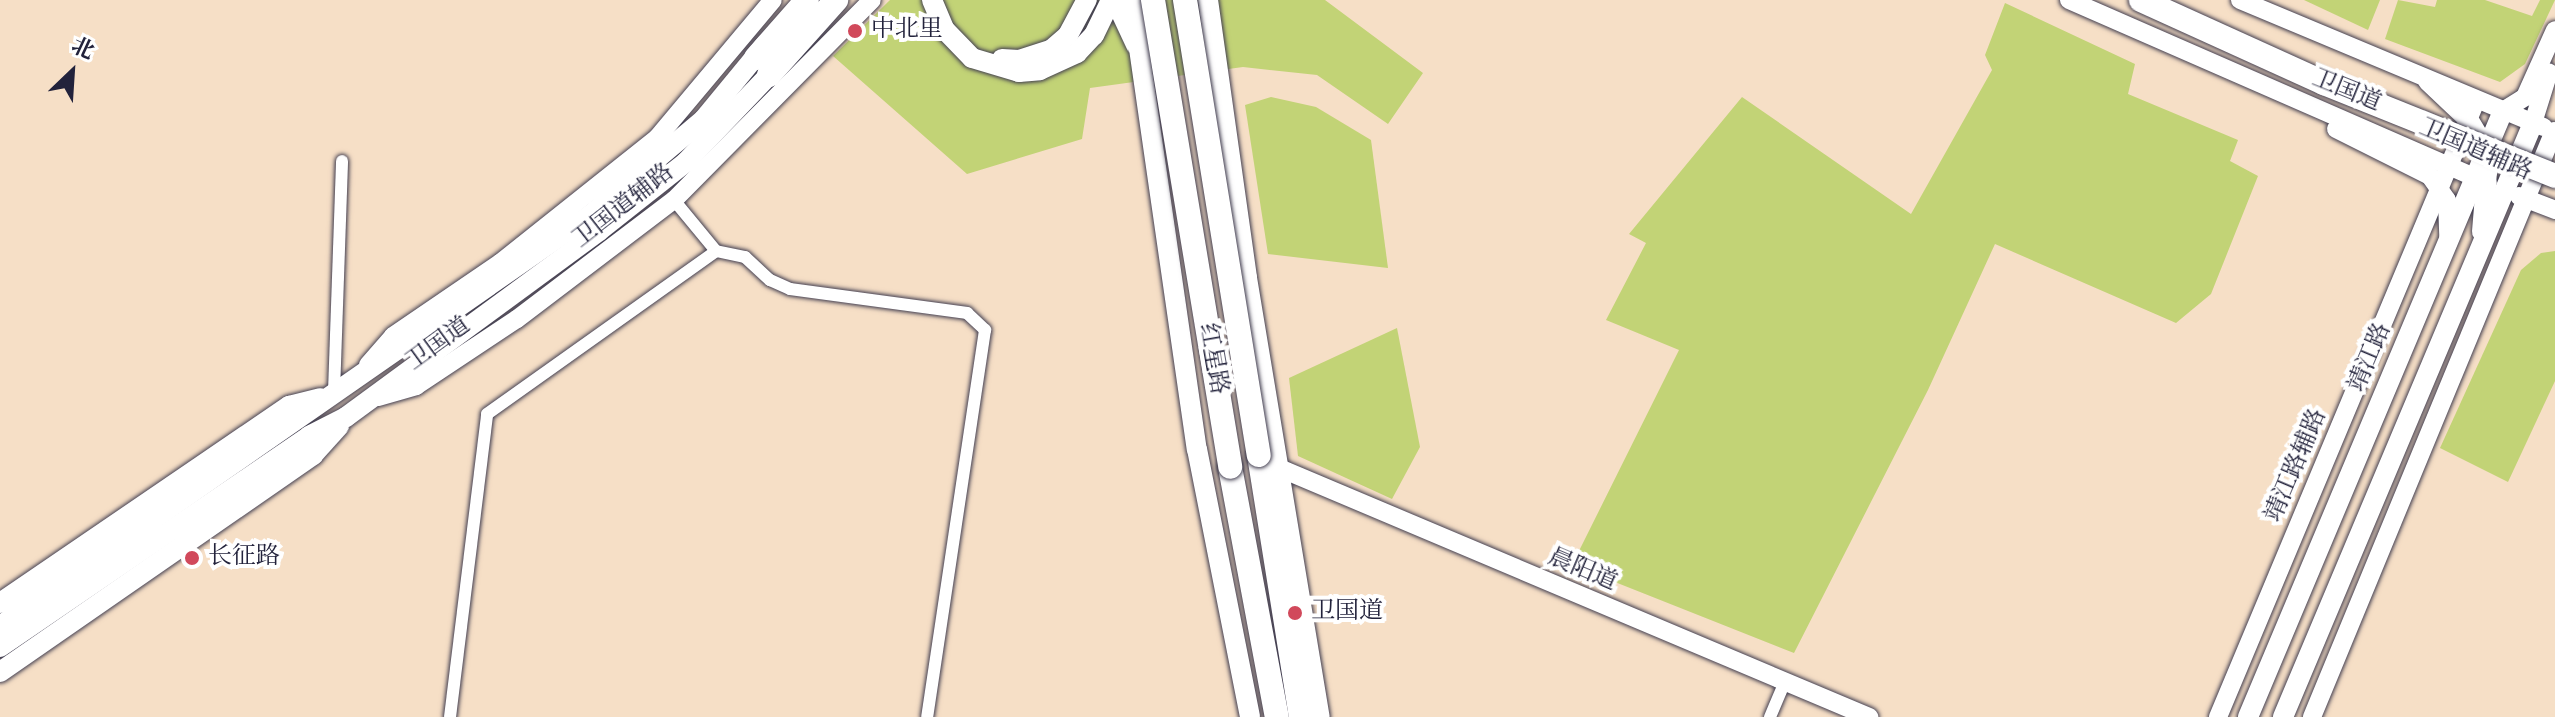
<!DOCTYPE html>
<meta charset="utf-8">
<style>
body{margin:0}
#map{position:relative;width:2555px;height:717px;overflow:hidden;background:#f6dfc6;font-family:Vollkorn,"Noto Serif SC",serif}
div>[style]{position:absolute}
.green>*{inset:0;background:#c2d376}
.roads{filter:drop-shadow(0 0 2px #423e50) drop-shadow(0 0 2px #423e50)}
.street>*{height:12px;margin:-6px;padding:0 6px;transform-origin:6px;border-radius:6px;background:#fff}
.secondary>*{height:18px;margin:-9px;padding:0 9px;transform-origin:9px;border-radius:9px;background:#fff}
.primary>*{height:20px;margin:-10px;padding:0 10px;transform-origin:10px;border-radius:10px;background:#fff}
.highway>*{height:24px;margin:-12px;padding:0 12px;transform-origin:12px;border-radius:12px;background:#fff}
.bridges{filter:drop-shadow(0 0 2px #423e50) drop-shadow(0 0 2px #423e50)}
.highway-bridge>*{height:24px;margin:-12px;padding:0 12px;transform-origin:12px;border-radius:12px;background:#fff}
.dots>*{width:22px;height:22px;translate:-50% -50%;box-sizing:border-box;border:4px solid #fff;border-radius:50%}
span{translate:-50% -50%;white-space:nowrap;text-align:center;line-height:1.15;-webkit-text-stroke:8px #fff;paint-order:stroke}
.poi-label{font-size:24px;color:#22223b}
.left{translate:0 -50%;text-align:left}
.street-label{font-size:24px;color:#22223b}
.north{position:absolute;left:32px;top:32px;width:80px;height:80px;-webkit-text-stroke:6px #fff;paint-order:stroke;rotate:25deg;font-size:22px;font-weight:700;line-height:32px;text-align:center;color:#22223b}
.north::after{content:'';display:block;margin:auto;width:28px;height:36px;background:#22223b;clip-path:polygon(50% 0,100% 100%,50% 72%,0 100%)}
</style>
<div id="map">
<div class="green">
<div style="clip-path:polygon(890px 0,1325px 0,1423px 73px,1388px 124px,1317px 75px,1243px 67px,1090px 88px,1082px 139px,967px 174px,833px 56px)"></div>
<div style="clip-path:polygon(2304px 0,2380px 0,2368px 30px)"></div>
<div style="clip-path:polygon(2398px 0,2435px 7px,2437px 0,2485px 0,2532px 16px,2540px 0,2555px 0,2525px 64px,2500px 82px,2385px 39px)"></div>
<div style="clip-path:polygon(2005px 3px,2135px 64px,2128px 94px,2238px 140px,2230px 161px,2258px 176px,2211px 294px,2176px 323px,1995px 244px,1928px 390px,1794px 653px,1572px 565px,1679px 350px,1606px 320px,1646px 243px,1629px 234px,1742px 97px,1911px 214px,1992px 70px,1985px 55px)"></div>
<div style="clip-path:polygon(1271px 97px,1316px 107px,1371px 140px,1388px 268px,1268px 254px,1245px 105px)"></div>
<div style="clip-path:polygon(2555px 251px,2555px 381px,2508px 482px,2440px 448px,2521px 270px,2541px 253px)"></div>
<div style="clip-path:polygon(1397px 328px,1420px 447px,1392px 499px,1298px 456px,1289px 378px)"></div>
</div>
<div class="roads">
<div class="street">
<div style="left:716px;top:251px;width:30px;rotate:12deg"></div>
<div style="left:745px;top:257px;width:34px;rotate:43deg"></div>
<div style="left:770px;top:280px;width:22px;rotate:24deg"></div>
<div style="left:790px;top:289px;width:179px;rotate:7.7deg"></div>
<div style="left:967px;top:313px;width:25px;rotate:43deg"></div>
<div style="left:985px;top:330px;width:391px;rotate:98.5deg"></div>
<div style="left:334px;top:392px;width:231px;rotate:-88deg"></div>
<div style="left:450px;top:717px;width:305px;rotate:-83deg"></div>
<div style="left:487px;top:414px;width:281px;rotate:-35.4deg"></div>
<div style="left:716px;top:251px;width:66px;rotate:-129.5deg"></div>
<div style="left:1770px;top:717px;width:38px;rotate:-67deg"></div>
</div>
<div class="secondary">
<div style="left:1114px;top:0;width:50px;rotate:65deg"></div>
<div style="left:2069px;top:0;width:457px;rotate:23.6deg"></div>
<div style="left:2240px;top:0;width:329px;rotate:22.7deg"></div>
<div style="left:2503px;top:111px;width:26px;rotate:-32deg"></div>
<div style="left:2525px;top:97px;width:73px;rotate:-65.9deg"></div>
<div style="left:2533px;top:123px;width:53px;rotate:-72.6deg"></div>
<div style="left:2336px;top:129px;width:105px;rotate:26.6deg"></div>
<div style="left:2430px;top:176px;width:29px;rotate:55deg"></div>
<div style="left:2447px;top:200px;width:36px;rotate:88deg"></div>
<div style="left:2519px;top:196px;width:39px;rotate:21deg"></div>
<div style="left:368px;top:365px;width:38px;rotate:-49deg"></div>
<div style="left:393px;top:336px;width:130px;rotate:-34.3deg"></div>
<div style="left:500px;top:263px;width:201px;rotate:-38.5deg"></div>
<div style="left:657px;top:138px;width:180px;rotate:-50deg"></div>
<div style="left:378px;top:397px;width:40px;rotate:-16deg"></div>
<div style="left:416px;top:386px;width:121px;rotate:-33.6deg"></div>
<div style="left:517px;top:319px;width:197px;rotate:-37.2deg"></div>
<div style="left:674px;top:200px;width:281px;rotate:-45.3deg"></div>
<div style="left:1277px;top:467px;width:643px;rotate:22.89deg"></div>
<div style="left:2218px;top:717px;width:668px;rotate:-67.27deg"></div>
<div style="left:2312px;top:717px;width:634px;rotate:-67.56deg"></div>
</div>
<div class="primary">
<div style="left:932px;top:0;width:33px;rotate:67deg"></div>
<div style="left:945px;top:30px;width:39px;rotate:46deg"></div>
<div style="left:972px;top:58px;width:49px;rotate:16.6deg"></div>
<div style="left:1019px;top:72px;width:21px;rotate:-5deg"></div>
<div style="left:1040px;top:70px;width:41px;rotate:-24.7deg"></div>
<div style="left:1077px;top:53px;width:25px;rotate:-47deg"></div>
<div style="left:1094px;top:35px;width:39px;rotate:-64deg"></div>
<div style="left:1132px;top:0;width:454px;rotate:81.8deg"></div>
<div style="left:1197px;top:449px;width:273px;rotate:78.8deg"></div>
<div style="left:1208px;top:0;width:281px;rotate:82deg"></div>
<div style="left:1247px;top:278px;width:445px;rotate:80.6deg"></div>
<div style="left:1002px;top:59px;width:17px;rotate:3deg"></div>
<div style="left:1019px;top:60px;width:35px;rotate:-18deg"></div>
<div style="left:1052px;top:49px;width:21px;rotate:-41deg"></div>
<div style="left:1068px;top:35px;width:40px;rotate:-62deg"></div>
<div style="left:2428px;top:81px;width:55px;rotate:43.5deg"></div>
<div style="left:2468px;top:119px;width:23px;rotate:59deg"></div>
<div style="left:2480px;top:139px;width:34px;rotate:78deg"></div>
<div style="left:2487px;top:172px;width:60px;rotate:94.8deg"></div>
<div style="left:0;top:603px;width:350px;rotate:-34.3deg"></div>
<div style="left:289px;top:406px;width:32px;rotate:-14deg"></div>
<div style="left:0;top:626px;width:718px;rotate:-34.84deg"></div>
<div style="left:589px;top:216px;width:150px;rotate:-40.1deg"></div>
<div style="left:704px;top:119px;width:96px;rotate:-50.5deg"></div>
<div style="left:0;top:647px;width:374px;rotate:-34.3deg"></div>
<div style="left:309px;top:436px;width:42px;rotate:-27.2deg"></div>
<div style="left:346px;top:417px;width:314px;rotate:-36.3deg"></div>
<div style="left:599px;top:231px;width:111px;rotate:-38.4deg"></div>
<div style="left:686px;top:162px;width:120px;rotate:-46.3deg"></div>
<div style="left:0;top:672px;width:381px;rotate:-34.7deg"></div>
<div style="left:313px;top:455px;width:39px;rotate:-48deg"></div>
<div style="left:2248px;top:717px;width:657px;rotate:-67.18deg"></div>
<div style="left:2283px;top:717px;width:644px;rotate:-67.17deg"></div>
</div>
<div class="highway">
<div style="left:756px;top:58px;width:77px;rotate:-48.7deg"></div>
<div style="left:769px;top:75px;width:101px;rotate:-48.2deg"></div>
<div style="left:1259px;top:455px;width:265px;rotate:80.9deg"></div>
<div style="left:1230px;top:467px;width:254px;rotate:79.4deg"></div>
</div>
</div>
<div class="bridges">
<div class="highway-bridge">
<div style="left:1153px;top:0;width:473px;rotate:80.6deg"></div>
<div style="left:1185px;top:0;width:461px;rotate:80.8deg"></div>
<div style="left:2141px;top:0;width:201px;rotate:24.4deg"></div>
<div style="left:2324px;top:83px;width:249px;rotate:21.9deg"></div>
</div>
</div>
<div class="dots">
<div style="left:855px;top:31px;background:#d1495b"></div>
<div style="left:192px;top:558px;background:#d1495b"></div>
<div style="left:1295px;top:613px;background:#d1495b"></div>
</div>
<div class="poi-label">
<span class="left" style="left:871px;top:31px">中北里</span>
<span class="left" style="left:208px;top:558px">长征路</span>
<span class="left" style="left:1311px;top:613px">卫国道</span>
</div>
<div class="street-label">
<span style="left:2346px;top:92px;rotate:22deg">卫国道</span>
<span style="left:2475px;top:151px;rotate:23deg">卫国道辅路</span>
<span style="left:624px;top:207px;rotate:-38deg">卫国道辅路</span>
<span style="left:439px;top:345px;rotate:-36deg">卫国道</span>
<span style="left:2371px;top:358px;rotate:-67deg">靖江路</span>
<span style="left:1212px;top:359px;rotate:80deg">红星路</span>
<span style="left:2297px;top:466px;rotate:-67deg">靖江路辅路</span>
<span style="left:1582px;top:571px;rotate:23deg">晨阳道</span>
</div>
<div class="north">北</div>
</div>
